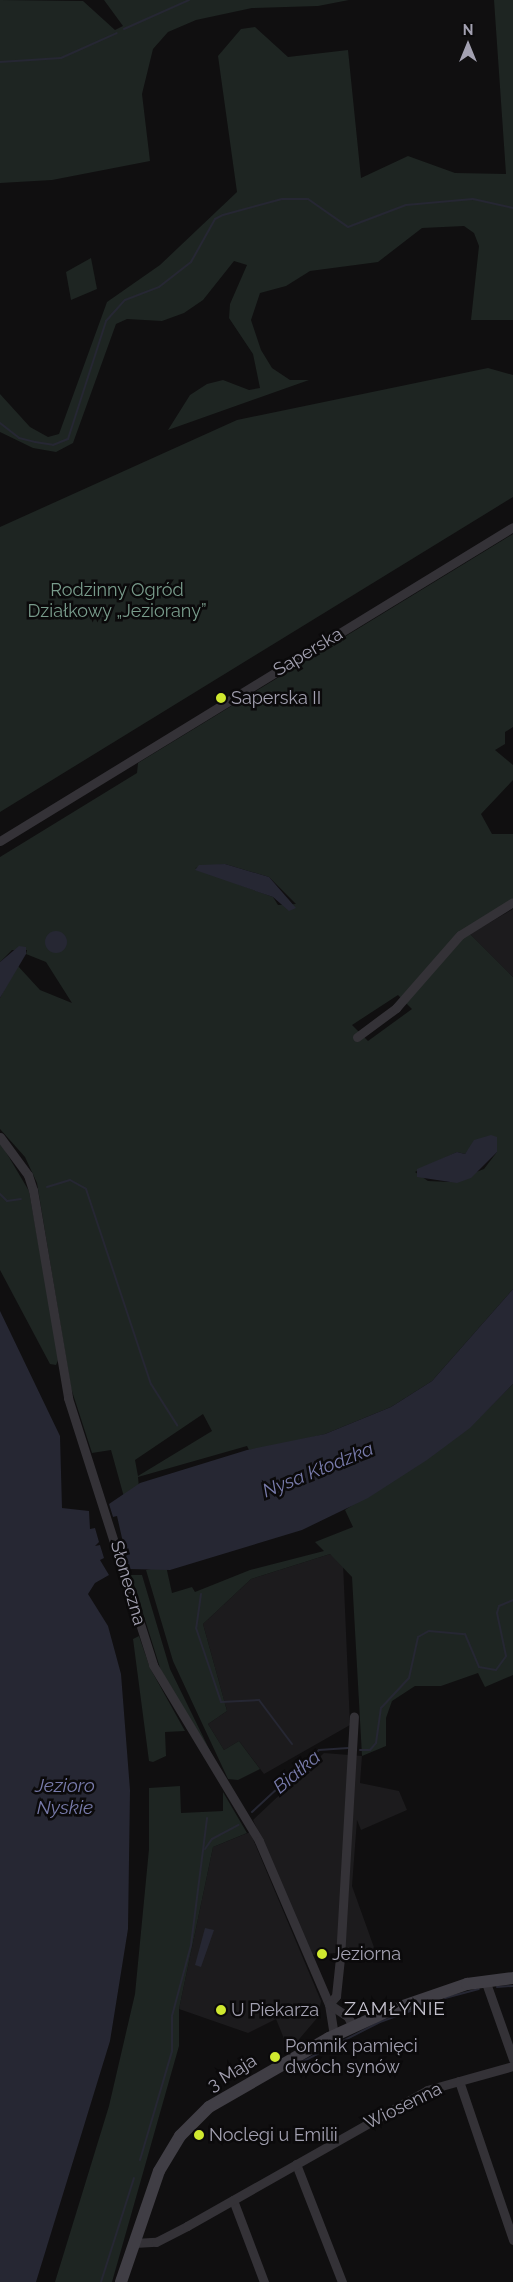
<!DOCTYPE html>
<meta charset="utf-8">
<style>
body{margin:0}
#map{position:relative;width:513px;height:2282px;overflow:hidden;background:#100f10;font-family:Raleway,sans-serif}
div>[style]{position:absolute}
.built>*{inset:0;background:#1c1b1d}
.green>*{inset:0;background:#1e2522}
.water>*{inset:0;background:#262733}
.round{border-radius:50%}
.stream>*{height:2px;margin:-1px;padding:0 1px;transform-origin:1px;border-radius:1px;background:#262733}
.street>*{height:9px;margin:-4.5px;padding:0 4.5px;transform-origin:4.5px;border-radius:4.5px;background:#343237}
.secondary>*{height:12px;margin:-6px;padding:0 6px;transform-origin:6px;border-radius:6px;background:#403e45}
.dots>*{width:14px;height:14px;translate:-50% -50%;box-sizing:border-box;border:2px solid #0b0a0b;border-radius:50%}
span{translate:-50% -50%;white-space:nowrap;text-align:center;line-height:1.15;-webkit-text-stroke:5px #0b0a0b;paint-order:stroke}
.park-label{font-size:18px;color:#789b8b}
.street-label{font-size:18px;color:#a3a1b1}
.poi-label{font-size:18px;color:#a3a1b1}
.left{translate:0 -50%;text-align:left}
.water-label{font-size:19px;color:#787bab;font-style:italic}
.neighbourhood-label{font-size:19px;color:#c4c1cd;letter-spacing:1px}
.north{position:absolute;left:443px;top:20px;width:50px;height:50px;-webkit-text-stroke:4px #0b0a0b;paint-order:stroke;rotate:0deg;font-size:14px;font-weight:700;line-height:20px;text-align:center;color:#a3a1b1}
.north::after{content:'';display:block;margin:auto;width:18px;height:22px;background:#a3a1b1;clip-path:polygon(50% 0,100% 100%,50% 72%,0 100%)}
</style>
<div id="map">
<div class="built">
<div style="clip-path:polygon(513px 909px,513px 977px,470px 934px)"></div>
<div style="clip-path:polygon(330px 1554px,343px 1563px,350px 1725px,264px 1774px,239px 1741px,224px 1750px,208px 1724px,227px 1711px,203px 1624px,251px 1579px)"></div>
<div style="clip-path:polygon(324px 1753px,362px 1756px,360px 1783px,399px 1791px,407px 1810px,361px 1830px,357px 1820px,352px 1886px,376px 1953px,346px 1962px,346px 1952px,312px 1955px,253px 1820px)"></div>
<div style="clip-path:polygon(250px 1832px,321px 2001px,318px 2017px,289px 2051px,276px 2019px,248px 2033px,179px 2009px,213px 1847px)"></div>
</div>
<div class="green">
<div style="clip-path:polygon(0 0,83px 1px,115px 30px,123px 26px,104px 0,349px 0,318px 6px,252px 8px,196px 20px,168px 32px,153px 49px,142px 94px,150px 161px,52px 180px,0 183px)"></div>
<div style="clip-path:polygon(494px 0,513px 0,513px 320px,471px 320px,479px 246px,474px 233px,464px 226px,422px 228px,378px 262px,310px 271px,286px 286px,260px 293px,251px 320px,261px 350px,272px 368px,290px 380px,309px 380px,168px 430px,190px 395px,207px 384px,223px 380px,249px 390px,260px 388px,253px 354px,229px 318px,230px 304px,247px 265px,234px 261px,203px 300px,184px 313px,162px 321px,127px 319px,116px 324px,73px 443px,56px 452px,33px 448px,0 432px,0 394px,30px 427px,48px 437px,59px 434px,107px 302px,160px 265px,237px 192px,218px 56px,241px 29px,255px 27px,288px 57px,348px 50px,361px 178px,408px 156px,455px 173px,506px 174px)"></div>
<div style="clip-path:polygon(91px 258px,97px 289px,71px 300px,66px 272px)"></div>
<div style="clip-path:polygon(488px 368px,513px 375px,513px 497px,0 812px,0 527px,237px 420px)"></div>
<div style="clip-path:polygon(evenodd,513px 534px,513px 727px,505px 732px,505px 744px,495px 750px,513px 765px,513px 780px,481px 814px,492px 834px,513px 834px,513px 898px,470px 934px,513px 977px,513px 1289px,432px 1381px,391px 1407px,325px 1434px,277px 1446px,249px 1450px,247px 1446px,138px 1477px,139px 1487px,124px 1497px,111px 1450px,92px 1453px,71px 1388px,37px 1183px,25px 1157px,0 1129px,0 998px,17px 965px,40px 990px,72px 1003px,46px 962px,26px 954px,27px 950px,12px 950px,0 962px,0 857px,137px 773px,138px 763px,513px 534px,225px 864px,269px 877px,296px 904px,278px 905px,273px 897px,195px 868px,225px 864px,513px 534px,398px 995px,412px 1009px,368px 1041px,352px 1025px,398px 995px,513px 534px,470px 1148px,497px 1152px,484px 1169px,450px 1182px,428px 1181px,415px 1172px,457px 1152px,465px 1154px,470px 1148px,513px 534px,203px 1414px,212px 1431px,138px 1476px,135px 1460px,203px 1414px)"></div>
<div style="clip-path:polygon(0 1142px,29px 1191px,59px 1358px,56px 1365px,50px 1364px,0 1270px)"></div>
<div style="clip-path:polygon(513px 1384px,513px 1675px,485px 1687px,478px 1673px,441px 1686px,415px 1686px,392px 1701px,386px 1718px,386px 1746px,362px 1756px,352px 1577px,330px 1554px,251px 1579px,203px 1624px,227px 1711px,208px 1724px,224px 1750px,239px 1741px,260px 1769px,238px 1780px,228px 1779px,173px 1661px,146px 1570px,166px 1566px,172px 1593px,192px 1587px,195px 1592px,250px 1570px,324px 1551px,315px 1542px,353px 1527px,345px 1510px,470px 1427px)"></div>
<div style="clip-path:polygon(131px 1575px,142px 1575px,170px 1669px,215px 1761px,162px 1674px)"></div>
<div style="clip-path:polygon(139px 1636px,150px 1668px,185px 1731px,165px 1732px,166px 1756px,153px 1762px,149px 1761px,133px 1639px)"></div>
<div style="clip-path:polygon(180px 1786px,181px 1813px,223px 1811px,223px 1792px,247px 1833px,213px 1847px,179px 2009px,179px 2046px,112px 2282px,55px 2282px,109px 2106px,135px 1994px,149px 1849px,149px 1788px)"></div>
</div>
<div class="water">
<div style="clip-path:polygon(225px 864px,269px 877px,296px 908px,289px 911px,273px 897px,195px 870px,199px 865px)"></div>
<div class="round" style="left:45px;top:931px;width:22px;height:22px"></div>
<div style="clip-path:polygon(19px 946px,26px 947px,26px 954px,0 998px,0 962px)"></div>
<div style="clip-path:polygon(491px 1135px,497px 1137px,497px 1152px,471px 1178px,457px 1183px,417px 1177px,417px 1169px,457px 1152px,465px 1154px,474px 1140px)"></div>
<div style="clip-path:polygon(513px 1289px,513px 1384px,470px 1428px,427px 1460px,368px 1498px,302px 1530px,170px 1570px,129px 1569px,117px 1516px,113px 1517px,109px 1504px,140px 1483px,247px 1450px,325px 1434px,391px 1407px,432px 1381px)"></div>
<div style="clip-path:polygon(0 1311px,60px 1436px,62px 1508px,89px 1511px,90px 1529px,95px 1528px,99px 1542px,95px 1546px,100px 1545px,104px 1558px,100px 1560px,109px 1575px,95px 1583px,88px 1594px,108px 1626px,121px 1674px,130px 1790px,128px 1929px,110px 2041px,36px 2282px,0 2282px)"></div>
<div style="clip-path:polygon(205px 1928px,214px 1930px,201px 1967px,195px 1965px)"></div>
</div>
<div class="stream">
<div style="left:124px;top:29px;width:71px;rotate:-24deg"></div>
<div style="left:0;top:62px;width:61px;rotate:-3.8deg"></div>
<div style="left:61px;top:58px;width:61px;rotate:-24.1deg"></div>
<div style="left:0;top:423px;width:24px;rotate:38deg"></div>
<div style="left:19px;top:438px;width:16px;rotate:14deg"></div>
<div style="left:35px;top:442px;width:18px;rotate:9deg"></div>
<div style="left:53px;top:445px;width:16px;rotate:-22deg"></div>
<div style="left:68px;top:439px;width:124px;rotate:-72.1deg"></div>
<div style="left:106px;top:321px;width:28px;rotate:-48deg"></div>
<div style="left:125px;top:300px;width:36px;rotate:-21deg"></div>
<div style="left:159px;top:287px;width:41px;rotate:-38deg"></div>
<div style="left:191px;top:262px;width:49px;rotate:-60.8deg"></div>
<div style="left:215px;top:219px;width:9px;rotate:-27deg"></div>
<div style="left:223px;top:215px;width:61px;rotate:-15.2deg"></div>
<div style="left:282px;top:199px;width:26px"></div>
<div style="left:308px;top:199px;width:49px;rotate:35deg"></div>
<div style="left:348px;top:227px;width:62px;rotate:-20.8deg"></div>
<div style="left:406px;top:205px;width:67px;rotate:-5.1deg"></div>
<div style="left:473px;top:199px;width:41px;rotate:12.7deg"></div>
<div style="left:47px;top:1187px;width:24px;rotate:-17deg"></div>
<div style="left:70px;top:1180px;width:18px;rotate:29deg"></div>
<div style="left:86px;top:1189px;width:206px;rotate:71.6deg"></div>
<div style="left:151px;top:1384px;width:49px;rotate:57.6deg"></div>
<div style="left:0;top:1194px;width:10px;rotate:45deg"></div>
<div style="left:7px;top:1201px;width:14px;rotate:-8deg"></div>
<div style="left:201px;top:1594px;width:34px;rotate:98deg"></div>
<div style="left:196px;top:1628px;width:78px;rotate:71.3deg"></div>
<div style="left:221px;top:1702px;width:38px;rotate:-3deg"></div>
<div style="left:259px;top:1700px;width:55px;rotate:53.1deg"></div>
<div style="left:360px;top:1750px;width:10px"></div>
<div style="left:370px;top:1750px;width:9px;rotate:-49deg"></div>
<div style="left:376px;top:1743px;width:35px;rotate:-82deg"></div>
<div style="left:381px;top:1708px;width:41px;rotate:-47deg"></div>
<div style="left:409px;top:1678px;width:42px;rotate:-77.6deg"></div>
<div style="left:418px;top:1637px;width:13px;rotate:-29deg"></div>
<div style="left:429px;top:1631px;width:36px;rotate:5deg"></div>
<div style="left:465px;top:1634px;width:36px;rotate:67deg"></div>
<div style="left:479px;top:1667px;width:17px;rotate:10deg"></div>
<div style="left:496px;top:1670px;width:17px;rotate:-54deg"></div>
<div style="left:506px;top:1656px;width:44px;rotate:-101.8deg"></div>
<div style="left:497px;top:1613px;width:7px;rotate:-74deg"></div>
<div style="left:499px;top:1606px;width:15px;rotate:-23deg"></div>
<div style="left:252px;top:1812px;width:91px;rotate:-42.8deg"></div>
<div style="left:319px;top:1750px;width:29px;rotate:-4deg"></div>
<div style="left:205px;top:1849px;width:12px;rotate:-55deg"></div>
<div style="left:212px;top:1839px;width:30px;rotate:-28deg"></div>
<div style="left:497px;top:1987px;width:16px;rotate:-4deg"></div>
<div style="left:445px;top:1998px;width:35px;rotate:-15deg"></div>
<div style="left:290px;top:2068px;width:101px;rotate:-27.1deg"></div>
<div style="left:380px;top:2022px;width:62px;rotate:-19.9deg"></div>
<div style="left:140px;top:2160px;width:114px;rotate:-73.6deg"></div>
<div style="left:172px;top:2051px;width:35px;rotate:-90deg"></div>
<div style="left:172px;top:2016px;width:73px;rotate:-75deg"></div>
<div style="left:191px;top:1945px;width:128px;rotate:-82.8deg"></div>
<div style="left:101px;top:2282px;width:109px;rotate:-72.4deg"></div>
</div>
<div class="street">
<div style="left:0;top:841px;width:601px;rotate:-31.47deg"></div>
<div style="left:357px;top:1037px;width:49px;rotate:-36.6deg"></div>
<div style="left:396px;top:1008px;width:97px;rotate:-48.8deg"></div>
<div style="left:460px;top:935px;width:62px;rotate:-31.9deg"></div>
<div style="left:0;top:1137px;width:47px;rotate:53.6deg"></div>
<div style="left:28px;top:1175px;width:16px;rotate:72deg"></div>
<div style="left:33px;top:1190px;width:211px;rotate:80.4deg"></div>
<div style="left:68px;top:1398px;width:280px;rotate:72.3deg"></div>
<div style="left:153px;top:1665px;width:205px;rotate:58.9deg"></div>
<div style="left:259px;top:1841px;width:177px;rotate:66.8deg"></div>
<div style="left:329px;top:2004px;width:32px;rotate:81deg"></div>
<div style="left:485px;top:1980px;width:84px;rotate:70.5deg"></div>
<div style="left:329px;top:2004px;width:11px;rotate:-49deg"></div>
<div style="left:336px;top:1996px;width:38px;rotate:-84deg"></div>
<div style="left:340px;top:1958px;width:242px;rotate:-86.7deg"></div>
<div style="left:329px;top:2004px;width:23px;rotate:34deg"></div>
<div style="left:348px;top:2017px;width:11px;rotate:63deg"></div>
<div style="left:459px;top:2081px;width:168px;rotate:71.2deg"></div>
<div style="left:296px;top:2164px;width:127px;rotate:68.7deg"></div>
<div style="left:233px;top:2200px;width:88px;rotate:69.3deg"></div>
<div style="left:134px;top:2243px;width:22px;rotate:-3deg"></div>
<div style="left:156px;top:2242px;width:35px;rotate:-27deg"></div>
<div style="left:187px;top:2226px;width:276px;rotate:-29.5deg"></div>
<div style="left:427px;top:2090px;width:89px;rotate:-15.6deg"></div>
</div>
<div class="secondary">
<div style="left:121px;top:2282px;width:117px;rotate:-71.1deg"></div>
<div style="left:159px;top:2171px;width:41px;rotate:-59deg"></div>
<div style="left:180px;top:2136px;width:41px;rotate:-45deg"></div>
<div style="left:209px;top:2107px;width:138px;rotate:-29.9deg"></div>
<div style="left:329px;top:2038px;width:63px;rotate:-24.5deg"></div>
<div style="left:386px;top:2012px;width:86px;rotate:-19.1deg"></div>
<div style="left:467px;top:1984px;width:46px;rotate:-7.4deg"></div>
</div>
<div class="dots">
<div style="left:221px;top:698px;background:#d0e92f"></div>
<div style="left:322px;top:1954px;background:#d0e92f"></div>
<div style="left:221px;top:2010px;background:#d0e92f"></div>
<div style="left:275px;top:2057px;background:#d0e92f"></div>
<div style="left:199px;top:2135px;background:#d0e92f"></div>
</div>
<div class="park-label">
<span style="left:117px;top:601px">Rodzinny Ogród<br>Działkowy „Jeziorany”</span>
</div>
<div class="street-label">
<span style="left:308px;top:652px;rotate:-31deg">Saperska</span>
<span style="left:128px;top:1583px;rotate:74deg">Słoneczna</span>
<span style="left:232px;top:2073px;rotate:-31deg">3 Maja</span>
<span style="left:403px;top:2106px;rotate:-26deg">Wiosenna</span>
</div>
<div class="poi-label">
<span class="left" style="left:231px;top:698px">Saperska II</span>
<span class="left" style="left:332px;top:1954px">Jeziorna</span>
<span class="left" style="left:231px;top:2010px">U Piekarza</span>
<span class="left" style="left:285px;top:2057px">Pomnik pamięci<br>dwóch synów</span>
<span class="left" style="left:209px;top:2135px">Noclegi u Emilii</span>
</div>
<div class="water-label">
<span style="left:318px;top:1470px;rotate:-22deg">Nysa Kłodzka</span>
<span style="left:297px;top:1772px;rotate:-40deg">Białka</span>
<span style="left:65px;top:1797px">Jezioro<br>Nyskie</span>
</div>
<div class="neighbourhood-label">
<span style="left:395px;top:2009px">ZAMŁYNIE</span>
</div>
<div class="north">N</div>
</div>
